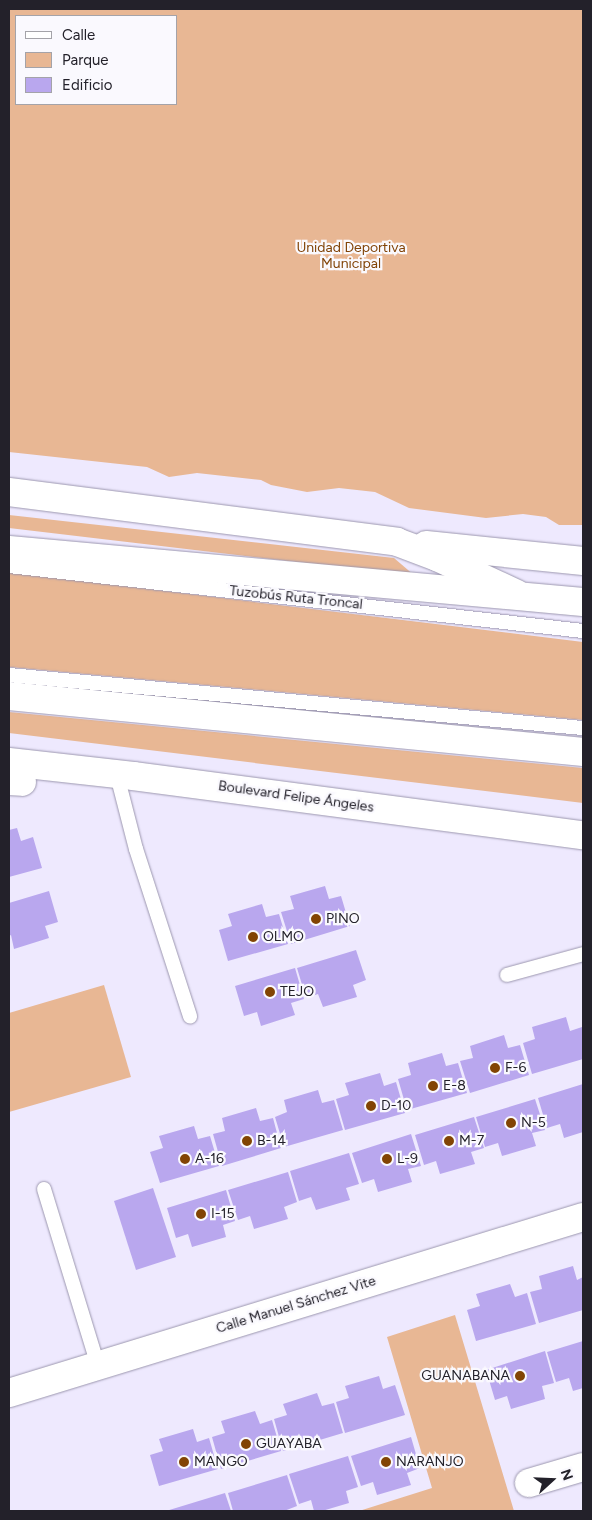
<!DOCTYPE html>
<meta charset="utf-8">
<style>
body{margin:0}
#map{position:relative;width:592px;height:1520px;overflow:hidden;background:#eee9fe;font-family:Figtree,sans-serif}
div>[style]{position:absolute}
.green>*{inset:0;background:#e8b794}
.building>*{inset:0;background:#b9a7ee}
.roads{filter:drop-shadow(0 0 1px #9c97af) drop-shadow(0 0 1px #9c97af)}
.service>*{height:14px;margin:-7px;padding:0 7px;transform-origin:7px;border-radius:7px;background:#fff}
.minor>*{height:28px;margin:-14px;padding:0 14px;transform-origin:14px;border-radius:14px;background:#fff}
.primary>*{height:28px;margin:-14px;padding:0 14px;transform-origin:14px;border-radius:14px;background:#fff}
.trunk>*{height:28px;margin:-14px;padding:0 14px;transform-origin:14px;border-radius:14px;background:#fff}
.dots>*{width:14px;height:14px;translate:-50% -50%;box-sizing:border-box;border:2px solid #faf9fe;border-radius:50%}
span{translate:-50% -50%;white-space:nowrap;text-align:center;line-height:1.15;-webkit-text-stroke:4.5px #faf9fe;paint-order:stroke}
.park-label{font-size:14px;color:#814307}
.street-label{font-size:14px;color:#23212a}
.poi-label{font-size:14px;color:#23212a}
.left{translate:0 -50%;text-align:left}
.right{translate:-100% -50%;text-align:right}
.frame{position:absolute;inset:0;border:10px solid #23212a;pointer-events:none}
.legend{position:absolute;left:15px;top:15px;width:162px;height:90px;box-sizing:border-box;background:#faf9fe;border:1px solid #a4a3a9;margin:0;padding:6px 9px;list-style:none;font-size:15px;color:#23212a}
.legend li{display:flex;align-items:center;gap:10px;height:25px}
.legend b{width:25px;border:1px solid #a4a3a9}
.north{position:absolute;left:527px;top:1455px;width:50px;height:50px;-webkit-text-stroke:4px #faf9fe;paint-order:stroke;rotate:70deg;font-size:14px;font-weight:700;line-height:20px;text-align:center;color:#23212a}
.north::after{content:'';display:block;margin:auto;width:18px;height:22px;background:#23212a;clip-path:polygon(50% 0,100% 100%,50% 72%,0 100%)}
</style>
<div id="map">
<div class="green">
<div style="clip-path:polygon(evenodd,9px 9px,583px 9px,583px 525px,559px 525px,546px 517px,523px 514px,486px 518px,409px 508px,375px 492px,339px 488px,307px 492px,271px 485px,261px 480px,197px 473px,169px 477px,147px 467px,9px 452px,9px 9px,176px 16px,176px 104px,16px 104px,16px 16px,176px 16px)"></div>
<div style="clip-path:polygon(9px 515px,394px 558px,415px 576px,9px 528px)"></div>
<div style="clip-path:polygon(9px 572px,583px 642px,583px 720px,9px 667px)"></div>
<div style="clip-path:polygon(9px 712px,583px 768px,583px 803px,9px 733px)"></div>
<div style="clip-path:polygon(104px 985px,131px 1077px,9px 1112px,9px 1013px)"></div>
<div style="clip-path:polygon(455px 1315px,514px 1511px,359px 1511px,432px 1488px,387px 1337px)"></div>
</div>
<div class="building">
<div style="clip-path:polygon(17px 828px,21px 841px,33px 837px,42px 868px,9px 877px,9px 830px)"></div>
<div style="clip-path:polygon(325px 886px,329px 899px,341px 896px,350px 926px,291px 944px,281px 912px,294px 909px,290px 896px)"></div>
<div style="clip-path:polygon(49px 891px,58px 922px,45px 926px,49px 938px,14px 949px,11px 935px,9px 936px,9px 903px)"></div>
<div style="clip-path:polygon(262px 904px,266px 917px,279px 914px,288px 944px,228px 961px,219px 930px,232px 926px,228px 914px)"></div>
<div style="clip-path:polygon(356px 950px,366px 980px,353px 985px,357px 997px,323px 1007px,318px 994px,306px 998px,297px 968px)"></div>
<div style="clip-path:polygon(295px 968px,304px 999px,291px 1003px,295px 1015px,261px 1026px,257px 1012px,244px 1016px,235px 986px)"></div>
<div style="clip-path:polygon(566px 1017px,570px 1031px,582px 1027px,583px 1059px,532px 1074px,523px 1043px,535px 1039px,532px 1027px)"></div>
<div style="clip-path:polygon(504px 1035px,508px 1048px,520px 1045px,529px 1075px,470px 1093px,460px 1061px,473px 1058px,470px 1046px)"></div>
<div style="clip-path:polygon(442px 1053px,446px 1066px,458px 1063px,467px 1093px,407px 1110px,398px 1079px,411px 1075px,408px 1063px)"></div>
<div style="clip-path:polygon(380px 1073px,384px 1086px,396px 1082px,405px 1113px,345px 1130px,336px 1099px,349px 1095px,345px 1083px)"></div>
<div style="clip-path:polygon(583px 1084px,583px 1132px,564px 1138px,560px 1124px,547px 1128px,538px 1098px)"></div>
<div style="clip-path:polygon(318px 1090px,322px 1103px,334px 1100px,343px 1130px,284px 1147px,275px 1117px,287px 1112px,284px 1100px)"></div>
<div style="clip-path:polygon(535px 1099px,545px 1130px,532px 1133px,536px 1146px,502px 1156px,498px 1143px,485px 1147px,476px 1117px)"></div>
<div style="clip-path:polygon(256px 1108px,260px 1121px,273px 1118px,281px 1148px,222px 1166px,213px 1134px,225px 1131px,222px 1118px)"></div>
<div style="clip-path:polygon(474px 1117px,484px 1148px,471px 1152px,475px 1164px,440px 1174px,436px 1161px,424px 1165px,415px 1135px)"></div>
<div style="clip-path:polygon(194px 1126px,198px 1139px,210px 1136px,219px 1166px,160px 1183px,150px 1152px,163px 1148px,159px 1136px)"></div>
<div style="clip-path:polygon(411px 1134px,421px 1166px,408px 1169px,412px 1182px,378px 1192px,374px 1179px,362px 1183px,352px 1153px)"></div>
<div style="clip-path:polygon(349px 1153px,359px 1184px,346px 1188px,350px 1200px,316px 1210px,311px 1197px,299px 1201px,290px 1171px)"></div>
<div style="clip-path:polygon(288px 1172px,297px 1202px,284px 1207px,288px 1219px,254px 1229px,250px 1216px,238px 1220px,228px 1190px)"></div>
<div style="clip-path:polygon(153px 1188px,176px 1257px,136px 1270px,114px 1201px)"></div>
<div style="clip-path:polygon(226px 1190px,235px 1221px,223px 1225px,226px 1237px,192px 1247px,188px 1234px,176px 1238px,167px 1208px)"></div>
<div style="clip-path:polygon(573px 1266px,577px 1280px,583px 1277px,583px 1310px,539px 1323px,530px 1292px,542px 1289px,539px 1276px)"></div>
<div style="clip-path:polygon(510px 1284px,515px 1297px,527px 1293px,536px 1324px,476px 1341px,467px 1310px,480px 1306px,476px 1294px)"></div>
<div style="clip-path:polygon(583px 1341px,583px 1388px,573px 1391px,569px 1378px,556px 1382px,547px 1352px)"></div>
<div style="clip-path:polygon(545px 1351px,554px 1383px,542px 1386px,545px 1399px,511px 1409px,507px 1396px,495px 1400px,486px 1370px)"></div>
<div style="clip-path:polygon(379px 1376px,383px 1389px,395px 1385px,405px 1415px,345px 1433px,336px 1402px,349px 1398px,345px 1386px)"></div>
<div style="clip-path:polygon(317px 1393px,322px 1406px,334px 1403px,343px 1433px,283px 1451px,274px 1419px,287px 1415px,283px 1404px)"></div>
<div style="clip-path:polygon(255px 1411px,260px 1424px,272px 1420px,281px 1451px,221px 1469px,212px 1437px,225px 1433px,221px 1421px)"></div>
<div style="clip-path:polygon(193px 1429px,197px 1442px,209px 1438px,218px 1469px,159px 1486px,150px 1455px,163px 1451px,159px 1439px)"></div>
<div style="clip-path:polygon(411px 1437px,420px 1468px,407px 1473px,411px 1485px,377px 1495px,373px 1482px,361px 1486px,351px 1456px)"></div>
<div style="clip-path:polygon(348px 1456px,358px 1487px,346px 1491px,349px 1503px,322px 1511px,314px 1511px,311px 1500px,299px 1504px,289px 1474px)"></div>
<div style="clip-path:polygon(287px 1475px,297px 1506px,284px 1511px,233px 1511px,228px 1493px)"></div>
<div style="clip-path:polygon(225px 1493px,231px 1511px,166px 1511px)"></div>
</div>
<div class="roads">
<div class="service">
<div style="left:9px;top:566px;width:578px;rotate:6.46deg"></div>
<div style="left:9px;top:675px;width:576px;rotate:5.28deg"></div>
<div style="left:130px;top:777px;width:13px;rotate:151deg"></div>
<div style="left:119px;top:783px;width:68px;rotate:75.6deg"></div>
<div style="left:136px;top:849px;width:176px;rotate:72.1deg"></div>
<div style="left:507px;top:975px;width:79px;rotate:-15.4deg"></div>
<div style="left:44px;top:1189px;width:185px;rotate:73deg"></div>
</div>
<div class="minor">
<div style="left:9px;top:781px;width:13px;rotate:4deg"></div>
<div style="left:9px;top:1393px;width:600px;rotate:-17.05deg"></div>
<div style="left:529px;top:1483px;width:56px;rotate:-16.5deg"></div>
</div>
<div class="primary">
<div style="left:9px;top:492px;width:391px;rotate:7.3deg"></div>
<div style="left:397px;top:542px;width:43px;rotate:20.6deg"></div>
<div style="left:437px;top:557px;width:88px;rotate:24.8deg"></div>
<div style="left:426px;top:545px;width:158px;rotate:5.8deg"></div>
<div style="left:9px;top:762px;width:125px;rotate:6.4deg"></div>
<div style="left:133px;top:776px;width:454px;rotate:7.5deg"></div>
</div>
<div class="trunk">
<div style="left:9px;top:550px;width:576px;rotate:5.18deg"></div>
<div style="left:9px;top:696px;width:577px;rotate:5.57deg"></div>
</div>
</div>
<div class="dots">
<div style="left:316px;top:919px;background:#824404"></div>
<div style="left:253px;top:937px;background:#824404"></div>
<div style="left:270px;top:992px;background:#824404"></div>
<div style="left:495px;top:1068px;background:#824404"></div>
<div style="left:433px;top:1086px;background:#824404"></div>
<div style="left:371px;top:1106px;background:#824404"></div>
<div style="left:511px;top:1123px;background:#824404"></div>
<div style="left:247px;top:1141px;background:#824404"></div>
<div style="left:449px;top:1141px;background:#824404"></div>
<div style="left:185px;top:1159px;background:#824404"></div>
<div style="left:387px;top:1159px;background:#824404"></div>
<div style="left:201px;top:1214px;background:#824404"></div>
<div style="left:520px;top:1376px;background:#824404"></div>
<div style="left:246px;top:1444px;background:#824404"></div>
<div style="left:184px;top:1462px;background:#824404"></div>
<div style="left:386px;top:1462px;background:#824404"></div>
</div>
<div class="park-label">
<span style="left:351px;top:256px">Unidad Deportiva<br>Municipal</span>
</div>
<div class="street-label">
<span style="left:296px;top:598px;rotate:6deg">Tuzobús Ruta Troncal</span>
<span style="left:296px;top:797px;rotate:8deg">Boulevard Felipe Ángeles</span>
<span style="left:296px;top:1305px;rotate:-17deg">Calle Manuel Sánchez Vite</span>
</div>
<div class="poi-label">
<span class="left" style="left:326px;top:919px">PINO</span>
<span class="left" style="left:263px;top:937px">OLMO</span>
<span class="left" style="left:280px;top:992px">TEJO</span>
<span class="left" style="left:505px;top:1068px">F-6</span>
<span class="left" style="left:443px;top:1086px">E-8</span>
<span class="left" style="left:381px;top:1106px">D-10</span>
<span class="left" style="left:521px;top:1123px">N-5</span>
<span class="left" style="left:257px;top:1141px">B-14</span>
<span class="left" style="left:459px;top:1141px">M-7</span>
<span class="left" style="left:195px;top:1159px">A-16</span>
<span class="left" style="left:397px;top:1159px">L-9</span>
<span class="left" style="left:211px;top:1214px">I-15</span>
<span class="right" style="left:510px;top:1376px">GUANABANA</span>
<span class="left" style="left:256px;top:1444px">GUAYABA</span>
<span class="left" style="left:194px;top:1462px">MANGO</span>
<span class="left" style="left:396px;top:1462px">NARANJO</span>
</div>
<div class="frame"></div>
<ul class="legend">
<li><b style="height:6px;background:#fff"></b>Calle</li>
<li><b style="height:14px;background:#e8b794"></b>Parque</li>
<li><b style="height:14px;background:#b9a7ee"></b>Edificio</li>
</ul>
<div class="north">N</div>
</div>
